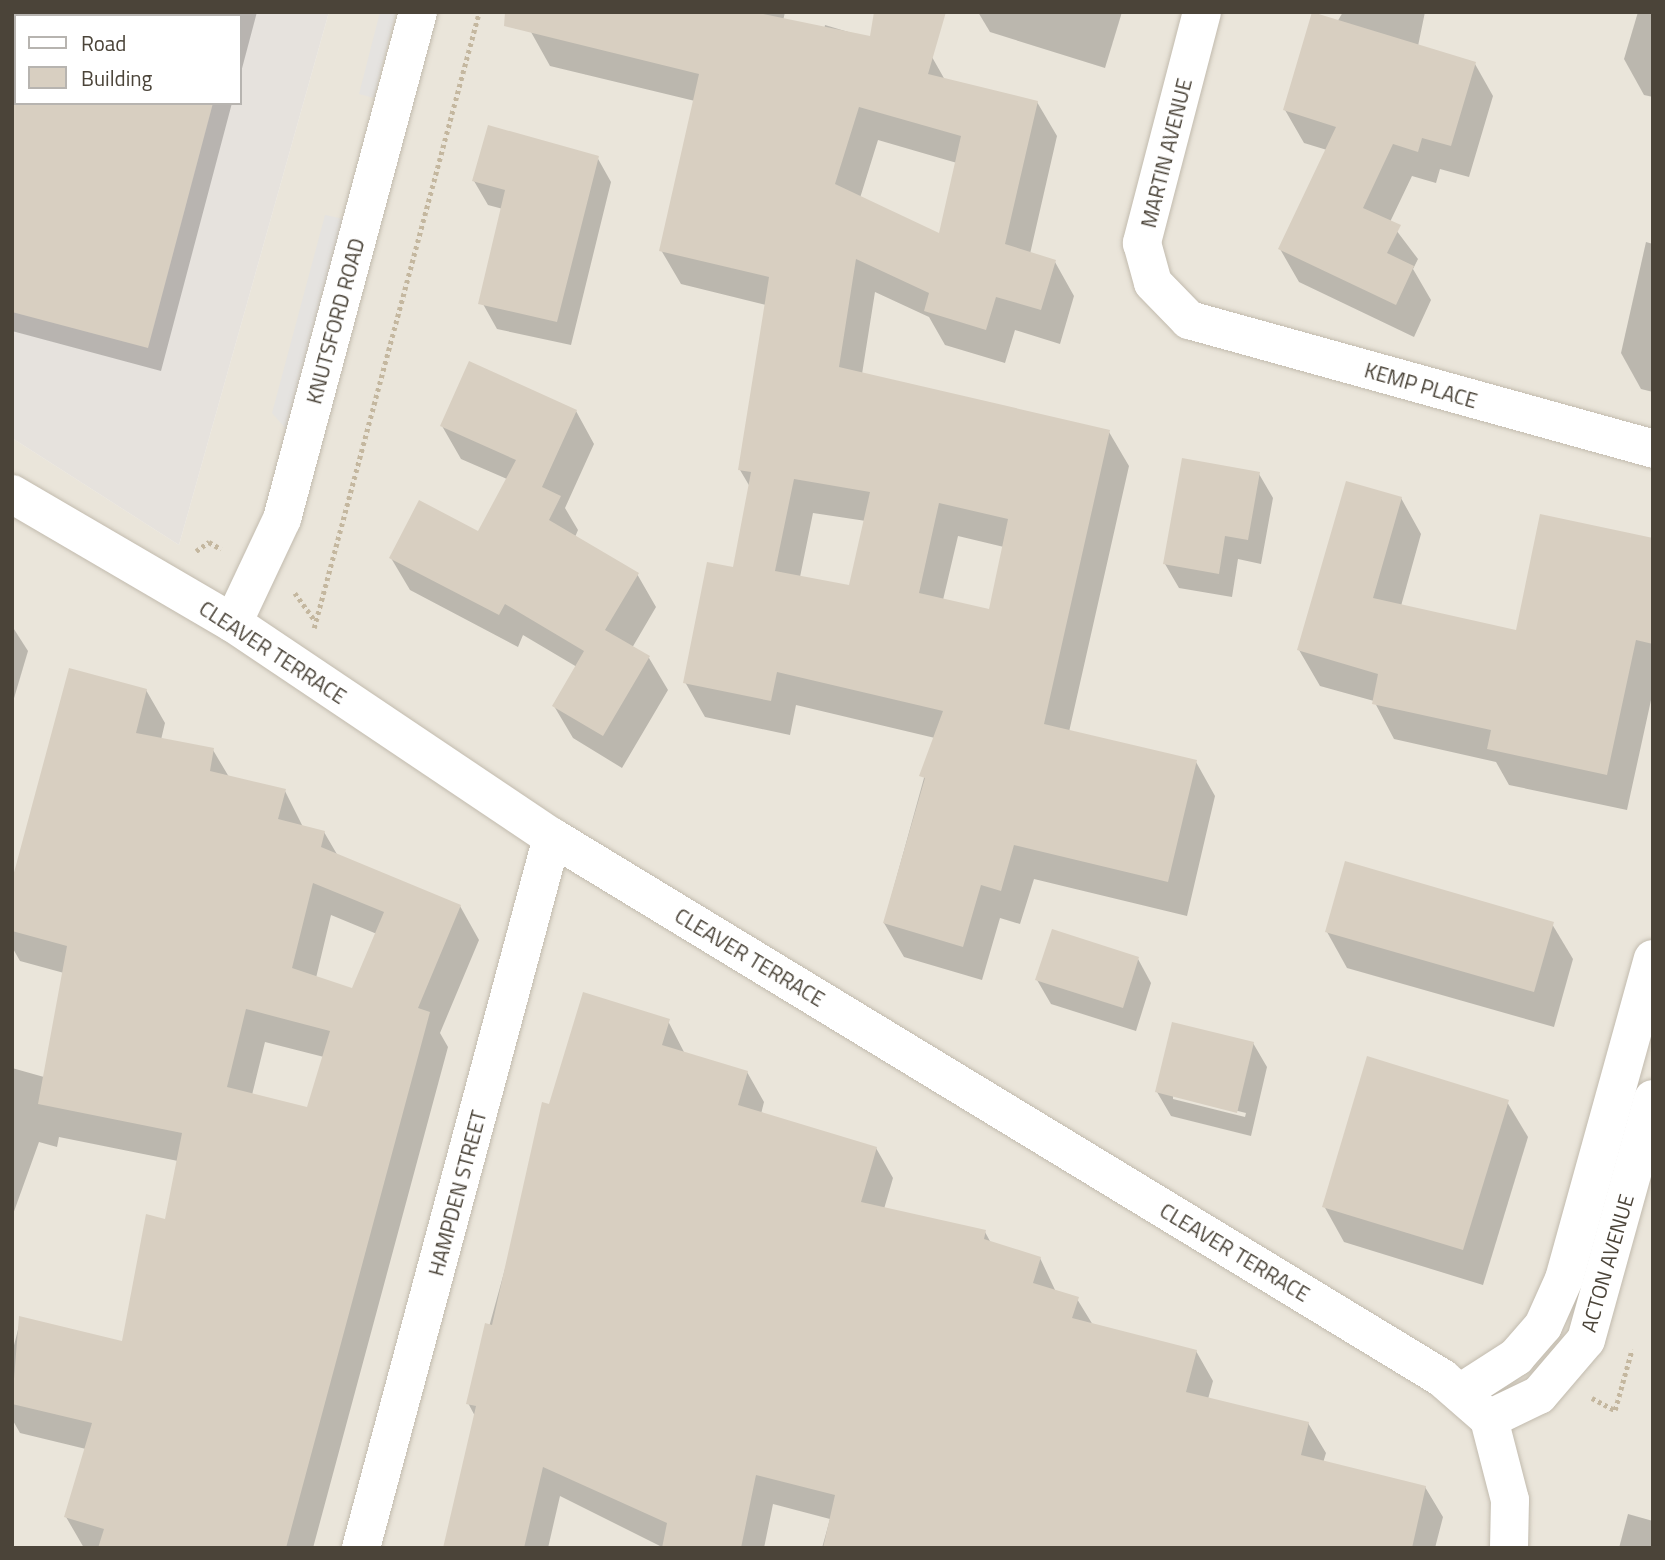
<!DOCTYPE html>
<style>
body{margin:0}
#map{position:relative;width:1665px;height:1560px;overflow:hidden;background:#f6f3ec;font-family:"Titillium Web",sans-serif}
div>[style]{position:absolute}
.residential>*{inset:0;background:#eae5da}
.industrial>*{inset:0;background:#e6e2dd}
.parking>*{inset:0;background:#e5e3e0}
.shadow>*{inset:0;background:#0003}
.building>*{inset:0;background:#d8cfc1}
.path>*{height:4.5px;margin-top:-2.25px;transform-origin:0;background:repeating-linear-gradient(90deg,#c4b79f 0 3.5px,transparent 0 7px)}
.roads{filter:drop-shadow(0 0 2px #c2bbae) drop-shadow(0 0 2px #c2bbae)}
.minor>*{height:38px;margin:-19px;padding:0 19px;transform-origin:19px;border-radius:19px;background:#fff}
span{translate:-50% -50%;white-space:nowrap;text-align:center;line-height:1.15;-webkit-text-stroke:7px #fff;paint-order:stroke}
.street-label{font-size:21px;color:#4b4439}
.frame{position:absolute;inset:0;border:14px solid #4b4439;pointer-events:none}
.legend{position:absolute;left:14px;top:14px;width:228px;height:91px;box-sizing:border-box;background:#fff;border:2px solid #b7b4b0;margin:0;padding:9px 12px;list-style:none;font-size:21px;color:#4b4439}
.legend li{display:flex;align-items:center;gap:14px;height:35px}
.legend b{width:35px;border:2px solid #b7b4b0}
</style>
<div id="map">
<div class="residential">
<div style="clip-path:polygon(329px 12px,1653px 12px,1653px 1548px,12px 1548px,12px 438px,179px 545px)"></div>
</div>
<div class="industrial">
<div style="clip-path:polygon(evenodd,12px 12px,329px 12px,179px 545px,12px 438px,12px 12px,16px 16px,240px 16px,240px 103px,16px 103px,16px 16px)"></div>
</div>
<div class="parking">
<div style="clip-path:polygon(380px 12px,396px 12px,374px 98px,359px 94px)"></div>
<div style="clip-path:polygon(325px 215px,343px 219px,286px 429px,272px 413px)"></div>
</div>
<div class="shadow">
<div style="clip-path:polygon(12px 12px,257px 12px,240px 76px,240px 16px,16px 16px,16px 103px,232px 103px,161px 371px,12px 331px)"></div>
<div style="clip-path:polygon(evenodd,535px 12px,785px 12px,783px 21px,824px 30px,825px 25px,932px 57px,945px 80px,1037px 102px,1057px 136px,1030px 254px,1055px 262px,1074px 296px,1060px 344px,1015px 330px,1005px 363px,945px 345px,929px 317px,875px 292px,862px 374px,1109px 432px,1129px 466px,1069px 732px,1196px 762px,1215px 796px,1187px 916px,1034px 879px,1020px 924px,1000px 918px,982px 980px,904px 957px,884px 923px,935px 738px,796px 705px,790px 735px,705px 717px,685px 682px,734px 569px,750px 487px,740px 470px,766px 305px,681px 284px,661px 250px,695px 101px,550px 66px,531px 32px,535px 12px,878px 140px,957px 163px,940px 235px,860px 198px,878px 140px,535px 12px,813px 513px,866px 521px,851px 587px,800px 577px,813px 513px,535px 12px,958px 536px,1004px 547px,990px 611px,943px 600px,958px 536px)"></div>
<div style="clip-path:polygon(978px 12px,1122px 12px,1105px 68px,990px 32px)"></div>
<div style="clip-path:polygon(1343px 12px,1425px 12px,1418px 46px,1475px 64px,1493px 96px,1469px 177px,1440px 169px,1436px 183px,1412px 176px,1390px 222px,1418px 259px,1413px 269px,1431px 300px,1414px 337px,1299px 282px,1280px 249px,1327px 150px,1304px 143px,1285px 110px)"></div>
<div style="clip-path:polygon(1638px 12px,1653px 12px,1653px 97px,1644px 95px,1624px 59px)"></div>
<div style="clip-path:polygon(597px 157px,611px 182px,571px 345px,497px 329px,483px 304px,503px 209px,488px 205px,474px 181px)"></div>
<div style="clip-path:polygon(1646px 242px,1653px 244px,1653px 392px,1641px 389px,1621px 353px)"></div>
<div style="clip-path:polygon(576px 411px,594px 444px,565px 508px,578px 530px,575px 537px,637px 574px,656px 607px,632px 648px,649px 658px,668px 690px,622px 768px,573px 738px,554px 706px,577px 667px,523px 635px,518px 647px,410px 590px,391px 558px,479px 534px,507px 479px,461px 459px,442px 426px)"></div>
<div style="clip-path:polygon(1259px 474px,1273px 498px,1261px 564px,1238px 559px,1232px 597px,1179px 588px,1165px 564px)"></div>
<div style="clip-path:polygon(1401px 498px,1421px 534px,1401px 606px,1517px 632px,1653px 539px,1653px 691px,1627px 810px,1509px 785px,1496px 762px,1394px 739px,1374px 701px,1320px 686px,1299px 650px)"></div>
<div style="clip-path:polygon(12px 626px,28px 651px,12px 705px)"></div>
<div style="clip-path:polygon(evenodd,146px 690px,165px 723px,161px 740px,213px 750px,229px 777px,285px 791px,303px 827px,324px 832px,338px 856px,460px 906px,479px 940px,440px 1033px,448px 1047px,313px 1548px,84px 1548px,66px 1517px,86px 1449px,20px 1433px,12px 1419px,12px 1353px,21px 1318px,123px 1343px,166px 1221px,178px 1161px,59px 1137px,57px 1147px,39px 1142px,12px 1217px,12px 1068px,44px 1077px,64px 973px,20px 961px,12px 947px,12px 886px,146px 690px,331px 915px,377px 934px,353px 990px,316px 978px,331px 915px,146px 690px,265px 1042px,324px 1057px,308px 1109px,252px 1095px,265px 1042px)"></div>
<div style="clip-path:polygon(1552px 924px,1573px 959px,1554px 1027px,1347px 968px,1327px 932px)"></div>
<div style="clip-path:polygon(1138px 959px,1151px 983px,1136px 1031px,1051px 1004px,1037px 980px)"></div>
<div style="clip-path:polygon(668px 1021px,685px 1054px,747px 1072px,764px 1102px,761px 1114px,876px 1148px,893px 1178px,884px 1209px,985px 1232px,991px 1243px,1040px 1258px,1056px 1292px,1077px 1299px,1093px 1325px,1196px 1351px,1213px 1381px,1208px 1399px,1308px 1423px,1326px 1453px,1323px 1463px,1425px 1487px,1443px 1517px,1435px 1548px,822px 1548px,830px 1519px,773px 1504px,764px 1548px,664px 1548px,560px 1496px,548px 1548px,444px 1548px,475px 1416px,468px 1403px,550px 1106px)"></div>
<div style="clip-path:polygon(evenodd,1253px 1043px,1267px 1067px,1251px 1136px,1171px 1116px,1157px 1092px,1253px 1043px,1173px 1095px,1246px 1113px,1245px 1117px,1173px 1099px,1173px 1095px)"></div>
<div style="clip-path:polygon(1507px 1102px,1528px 1137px,1483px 1285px,1344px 1242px,1324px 1206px)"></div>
<div style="clip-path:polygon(1628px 1514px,1653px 1521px,1653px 1548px,1619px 1548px)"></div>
</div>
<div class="building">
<div style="clip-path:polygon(evenodd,505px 12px,754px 12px,870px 36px,874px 12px,946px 12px,928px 74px,1038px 101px,1005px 244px,1056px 260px,1041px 310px,996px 297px,986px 330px,924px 311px,929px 293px,856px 259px,839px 367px,1110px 430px,1044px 724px,1197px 760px,1168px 882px,1014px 845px,1001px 891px,981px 885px,963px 947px,883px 923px,925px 778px,919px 776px,943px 711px,777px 672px,771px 701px,683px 683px,707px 562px,733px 567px,751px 472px,738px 470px,769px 277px,659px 251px,699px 74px,504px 26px,505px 12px,859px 107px,961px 136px,939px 233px,835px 184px,859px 107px,505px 12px,794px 479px,870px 492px,849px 585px,775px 571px,794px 479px,505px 12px,939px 503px,1008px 519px,989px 609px,919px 593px,939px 503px)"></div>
<div style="clip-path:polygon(1312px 12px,1476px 62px,1451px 146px,1422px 138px,1418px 152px,1393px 144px,1363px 208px,1401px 225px,1387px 253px,1414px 266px,1396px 305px,1278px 249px,1336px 127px,1283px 110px)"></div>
<div style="clip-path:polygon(12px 103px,213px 103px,148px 348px,12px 312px)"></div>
<div style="clip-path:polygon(488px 125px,599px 156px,557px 322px,478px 304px,505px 190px,472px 181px)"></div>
<div style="clip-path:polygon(469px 361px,577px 410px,542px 487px,561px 496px,549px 520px,639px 573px,605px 630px,650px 656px,603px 736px,552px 706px,584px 651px,505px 604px,499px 615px,389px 558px,419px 500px,478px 531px,516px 460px,440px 426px)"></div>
<div style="clip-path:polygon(1182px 458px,1260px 472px,1248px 540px,1225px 536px,1219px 574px,1163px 564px)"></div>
<div style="clip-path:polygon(1346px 481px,1402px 497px,1373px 598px,1516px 630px,1540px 514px,1653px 538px,1653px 644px,1636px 640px,1607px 775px,1487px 749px,1491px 730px,1372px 704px,1378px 674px,1297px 650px)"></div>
<div style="clip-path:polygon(evenodd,69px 668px,147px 689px,136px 733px,214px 748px,210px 771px,286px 789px,278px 819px,325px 831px,321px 847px,461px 905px,418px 1008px,430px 1012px,286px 1548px,98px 1548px,104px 1529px,64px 1517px,92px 1423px,12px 1404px,19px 1316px,122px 1341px,146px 1214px,165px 1219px,182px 1133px,38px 1104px,67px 946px,12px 931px,12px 880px,69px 668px,313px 883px,384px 912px,352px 988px,292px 968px,313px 883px,69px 668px,246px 1009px,330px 1031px,307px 1107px,227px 1087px,246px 1009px)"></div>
<div style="clip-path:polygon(1345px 861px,1554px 922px,1534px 992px,1325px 932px)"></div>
<div style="clip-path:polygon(1052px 929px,1139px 957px,1123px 1008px,1035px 980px)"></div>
<div style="clip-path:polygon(583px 992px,670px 1019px,662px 1045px,748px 1071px,738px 1105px,877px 1147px,861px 1202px,986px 1230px,984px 1239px,1041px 1257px,1033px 1283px,1079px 1297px,1072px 1318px,1197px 1350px,1186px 1392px,1309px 1422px,1301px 1455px,1426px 1486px,1412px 1548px,823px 1548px,835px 1495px,756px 1475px,741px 1548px,662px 1548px,667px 1523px,543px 1467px,524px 1548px,443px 1548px,476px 1406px,466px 1404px,485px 1323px,492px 1325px,542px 1102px,549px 1104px)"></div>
<div style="clip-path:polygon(1172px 1022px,1254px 1042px,1237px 1113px,1155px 1092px)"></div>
<div style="clip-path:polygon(1367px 1056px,1509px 1100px,1463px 1250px,1322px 1207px)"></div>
</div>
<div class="path">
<div style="left:196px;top:551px;width:16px;rotate:-35deg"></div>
<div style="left:209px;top:542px;width:14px;rotate:30deg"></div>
<div style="left:295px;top:593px;width:34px;rotate:54deg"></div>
<div style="left:314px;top:628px;width:638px;rotate:-75deg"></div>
<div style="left:1592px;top:1398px;width:26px;rotate:28deg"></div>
<div style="left:1615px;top:1410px;width:63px;rotate:-74.4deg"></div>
</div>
<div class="roads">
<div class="minor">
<div style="left:1202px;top:12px;width:239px;rotate:104.6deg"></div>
<div style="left:1142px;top:243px;width:41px;rotate:74.6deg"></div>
<div style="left:1153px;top:283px;width:52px;rotate:45.8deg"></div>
<div style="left:1189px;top:320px;width:482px;rotate:15.5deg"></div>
<div style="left:12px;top:494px;width:256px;rotate:30.3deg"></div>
<div style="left:233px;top:623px;width:384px;rotate:33.9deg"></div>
<div style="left:552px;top:837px;width:1042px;rotate:31.29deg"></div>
<div style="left:1442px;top:1378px;width:62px;rotate:41.1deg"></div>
<div style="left:233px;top:623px;width:115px;rotate:-64.8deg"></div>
<div style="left:282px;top:519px;width:525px;rotate:-74.98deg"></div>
<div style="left:1460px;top:1393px;width:67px;rotate:-32.7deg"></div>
<div style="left:1516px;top:1357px;width:41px;rotate:-48.9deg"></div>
<div style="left:1543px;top:1326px;width:51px;rotate:-65.9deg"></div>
<div style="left:1564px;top:1279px;width:332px;rotate:-74.5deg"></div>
<div style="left:1489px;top:1419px;width:55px;rotate:-25.6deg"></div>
<div style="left:1539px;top:1395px;width:72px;rotate:-49.5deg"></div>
<div style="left:1586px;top:1340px;width:250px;rotate:-74.5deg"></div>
<div style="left:1489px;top:1419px;width:84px;rotate:75.5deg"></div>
<div style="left:1510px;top:1500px;width:48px;rotate:91.2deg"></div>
<div style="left:361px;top:1548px;width:736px;rotate:-74.96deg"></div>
</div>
</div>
<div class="street-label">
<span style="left:1166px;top:153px;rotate:-76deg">MARTIN AVENUE</span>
<span style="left:335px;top:321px;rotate:-75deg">KNUTSFORD ROAD</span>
<span style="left:1421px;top:385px;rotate:16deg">KEMP PLACE</span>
<span style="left:273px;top:652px;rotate:33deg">CLEAVER TERRACE</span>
<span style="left:750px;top:957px;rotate:31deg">CLEAVER TERRACE</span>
<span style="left:457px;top:1193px;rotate:-75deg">HAMPDEN STREET</span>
<span style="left:1235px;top:1252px;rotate:31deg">CLEAVER TERRACE</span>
<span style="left:1607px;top:1263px;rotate:-74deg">ACTON AVENUE</span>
</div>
<div class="frame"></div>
<ul class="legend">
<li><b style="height:9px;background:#fff"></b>Road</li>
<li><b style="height:19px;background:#d8cfc1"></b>Building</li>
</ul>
</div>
